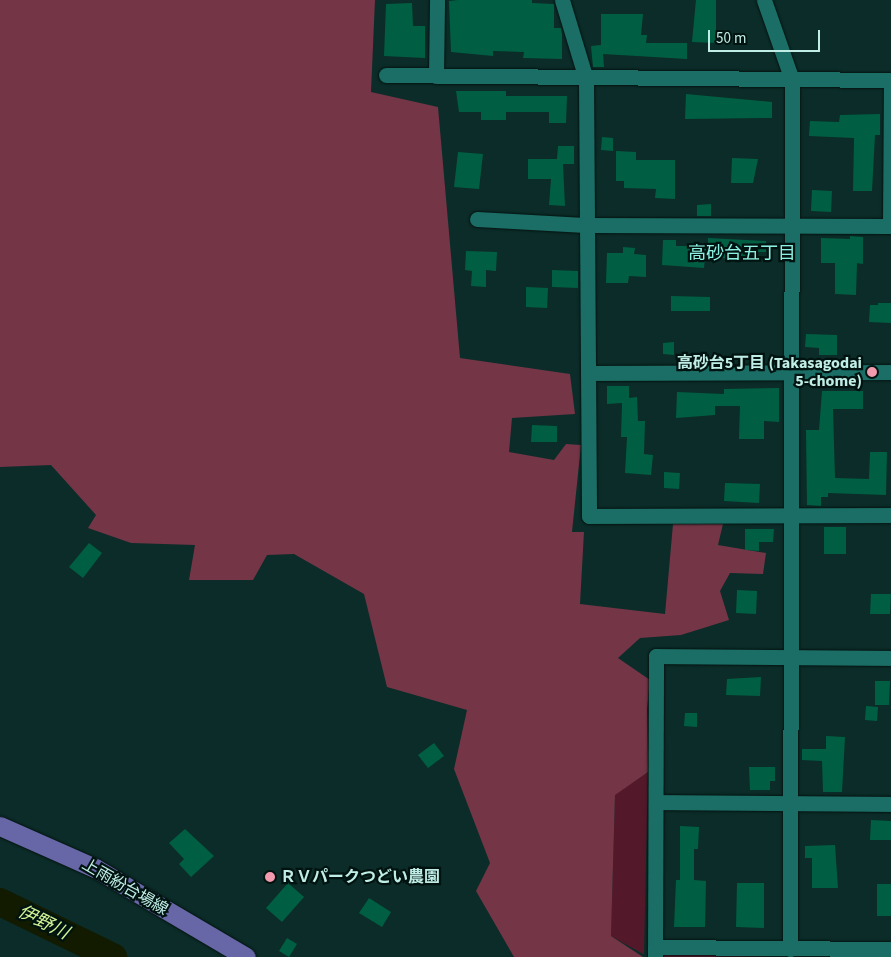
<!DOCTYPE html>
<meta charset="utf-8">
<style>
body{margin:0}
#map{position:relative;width:891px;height:957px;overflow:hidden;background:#0b2c28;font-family:"Source Sans 3","Noto Sans JP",sans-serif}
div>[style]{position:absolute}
.green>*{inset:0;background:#53192b}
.forest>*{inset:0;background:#743546}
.river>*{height:28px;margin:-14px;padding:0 14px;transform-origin:14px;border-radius:14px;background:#121b00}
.building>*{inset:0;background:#005f43}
.roads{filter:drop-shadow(0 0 1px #051210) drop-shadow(0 0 1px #051210)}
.minor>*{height:15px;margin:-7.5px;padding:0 7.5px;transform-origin:7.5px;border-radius:7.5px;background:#1a6e65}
.major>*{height:19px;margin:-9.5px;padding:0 9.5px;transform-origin:9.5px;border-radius:9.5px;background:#6767a8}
.dots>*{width:14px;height:14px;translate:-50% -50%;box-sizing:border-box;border:2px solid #001310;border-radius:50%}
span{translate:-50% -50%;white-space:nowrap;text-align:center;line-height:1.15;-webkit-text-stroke:4.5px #001310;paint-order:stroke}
.poi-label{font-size:16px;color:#c0eee7;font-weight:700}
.right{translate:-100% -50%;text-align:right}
.left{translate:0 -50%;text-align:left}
.street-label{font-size:16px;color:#c0eee7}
.neighbourhood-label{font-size:18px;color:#8cf1e3}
.water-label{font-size:18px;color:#d1f296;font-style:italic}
.scale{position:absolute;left:708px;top:30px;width:112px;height:22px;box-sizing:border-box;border:2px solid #c0eee7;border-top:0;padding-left:6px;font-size:15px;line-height:18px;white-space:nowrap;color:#c0eee7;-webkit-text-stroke:4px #001310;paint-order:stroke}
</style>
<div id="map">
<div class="green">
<div style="clip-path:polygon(648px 772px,644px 954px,643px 954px,611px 936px,615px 794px)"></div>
<div style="clip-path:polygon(662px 954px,769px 957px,662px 957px)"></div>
</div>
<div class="forest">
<div style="clip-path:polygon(0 0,375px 0,371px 92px,438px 107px,460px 358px,570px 374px,575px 414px,512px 418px,509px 452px,554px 460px,566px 444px,581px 445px,572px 532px,584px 532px,580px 604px,665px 614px,673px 524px,723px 524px,718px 545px,766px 553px,763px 574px,730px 573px,720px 591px,729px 620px,681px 635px,640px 638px,618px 658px,650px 680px,647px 709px,648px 772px,615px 795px,611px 936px,643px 957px,514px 957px,476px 891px,490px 863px,454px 769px,467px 710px,387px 687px,364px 594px,294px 554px,267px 555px,253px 580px,189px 580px,195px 545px,131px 543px,88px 528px,96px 515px,51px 465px,0 467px)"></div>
</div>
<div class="river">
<div style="left:0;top:902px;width:126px;rotate:26deg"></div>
</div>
<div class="building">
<div style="clip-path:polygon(458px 0,532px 0,532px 3px,554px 4px,554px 28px,561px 28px,562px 34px,562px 59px,523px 58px,524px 52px,493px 51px,493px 56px,451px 52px,449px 1px)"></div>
<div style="clip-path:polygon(696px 0,716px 0,716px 43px,692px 42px)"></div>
<div style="clip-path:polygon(412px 3px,413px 26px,425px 26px,425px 58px,384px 56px,386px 4px)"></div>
<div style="clip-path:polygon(601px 14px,643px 14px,641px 35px,647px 35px,646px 43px,687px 43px,687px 59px,603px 54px,604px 67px,593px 67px,591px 46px,601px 45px)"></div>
<div style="clip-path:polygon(456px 91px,506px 91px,506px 96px,567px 96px,566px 123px,549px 123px,549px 112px,506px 112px,506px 120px,481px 120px,481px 112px,459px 112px)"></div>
<div style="clip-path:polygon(686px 94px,772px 102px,772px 118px,685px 119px)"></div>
<div style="clip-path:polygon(880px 114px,880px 135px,875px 135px,872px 191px,853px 191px,854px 138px,809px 136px,810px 121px,839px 122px,840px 115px)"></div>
<div style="clip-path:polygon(602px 137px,613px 138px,613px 151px,601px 150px)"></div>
<div style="clip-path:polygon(558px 146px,574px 146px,574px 164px,563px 164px,565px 206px,549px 205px,551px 179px,528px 179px,528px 159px,557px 159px)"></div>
<div style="clip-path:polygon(616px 151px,636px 152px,636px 160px,675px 160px,675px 199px,655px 198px,656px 189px,624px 188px,624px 181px,616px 181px)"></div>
<div style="clip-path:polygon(458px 152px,483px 154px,479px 189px,454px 187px)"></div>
<div style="clip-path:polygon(732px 158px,758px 159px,753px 183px,731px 183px)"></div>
<div style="clip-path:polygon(812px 190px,832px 191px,831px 212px,811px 211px)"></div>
<div style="clip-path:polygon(711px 204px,711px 216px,697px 216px,697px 205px)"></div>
<div style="clip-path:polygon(850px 236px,863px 237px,863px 264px,857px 263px,856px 295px,835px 294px,835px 263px,821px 263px,821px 238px,850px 239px)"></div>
<div style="clip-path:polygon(708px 238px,766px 241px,766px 252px,750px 252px,750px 260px,705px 257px,704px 268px,662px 265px,663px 240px,676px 240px,676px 246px,708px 246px)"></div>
<div style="clip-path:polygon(623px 247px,635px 248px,634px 254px,646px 255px,646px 277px,629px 276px,628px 283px,606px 283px,607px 253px,623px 253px)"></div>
<div style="clip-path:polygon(466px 251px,497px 252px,496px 271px,486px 270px,486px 287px,471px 286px,472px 271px,465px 270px)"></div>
<div style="clip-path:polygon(552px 270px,578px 271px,578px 288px,552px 287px)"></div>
<div style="clip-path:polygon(526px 287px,548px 288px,547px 308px,526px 307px)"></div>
<div style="clip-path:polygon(671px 296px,710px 297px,710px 311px,671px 311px)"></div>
<div style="clip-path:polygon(878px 303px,891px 303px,891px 323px,869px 322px,870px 305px,878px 305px)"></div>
<div style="clip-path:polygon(806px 334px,837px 335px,837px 355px,819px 355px,819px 348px,805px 347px)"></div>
<div style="clip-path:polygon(674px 342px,674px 355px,663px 354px,663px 343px)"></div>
<div style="clip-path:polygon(607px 386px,629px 386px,629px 398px,637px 397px,638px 421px,645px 421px,644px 454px,653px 455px,651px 475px,625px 473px,627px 437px,621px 437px,622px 403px,607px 404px)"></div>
<div style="clip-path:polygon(779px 388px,779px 422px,764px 421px,764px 439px,739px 439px,740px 406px,715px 406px,715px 415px,676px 418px,677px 392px,724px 394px,724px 389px)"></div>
<div style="clip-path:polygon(822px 391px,863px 391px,863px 409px,833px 409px,835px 478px,869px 479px,870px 452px,887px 452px,886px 495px,828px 493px,828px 497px,821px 497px,821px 506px,807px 505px,806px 430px,819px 430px)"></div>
<div style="clip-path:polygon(532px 425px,557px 426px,557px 442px,531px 442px)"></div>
<div style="clip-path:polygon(664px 472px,680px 473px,679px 489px,664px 488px)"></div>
<div style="clip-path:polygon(725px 483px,760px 484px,759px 503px,724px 501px)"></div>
<div style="clip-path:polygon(824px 527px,846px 527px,846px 554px,824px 554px)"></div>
<div style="clip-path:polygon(745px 529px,774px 529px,773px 542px,759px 542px,759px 551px,745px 550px)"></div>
<div style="clip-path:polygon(89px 543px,102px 553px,83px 578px,69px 567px)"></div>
<div style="clip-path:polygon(737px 590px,757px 591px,756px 614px,736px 613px)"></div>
<div style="clip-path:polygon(871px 594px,891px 594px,890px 614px,870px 614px)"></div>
<div style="clip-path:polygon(761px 677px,760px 696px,726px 695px,727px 679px)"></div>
<div style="clip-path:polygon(875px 681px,890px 681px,889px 705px,875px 705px)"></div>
<div style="clip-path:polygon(866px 706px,878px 707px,877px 721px,865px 720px)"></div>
<div style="clip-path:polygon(685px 713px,697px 713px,697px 727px,684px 726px)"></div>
<div style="clip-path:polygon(826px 736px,845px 737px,842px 792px,823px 792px,822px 761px,802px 760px,802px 749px,826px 749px)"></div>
<div style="clip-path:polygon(434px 743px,444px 756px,428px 768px,418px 755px)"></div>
<div style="clip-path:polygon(749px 767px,775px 767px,775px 781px,770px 781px,770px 790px,750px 790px)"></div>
<div style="clip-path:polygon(871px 820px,891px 821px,891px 840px,870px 840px)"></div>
<div style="clip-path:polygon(680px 826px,699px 827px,698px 849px,694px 849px,694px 880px,706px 881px,705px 927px,674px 927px,676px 880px,680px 880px)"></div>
<div style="clip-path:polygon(185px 829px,214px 856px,191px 877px,179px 864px,184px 859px,169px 843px)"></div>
<div style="clip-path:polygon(835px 845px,838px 888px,812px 888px,812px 858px,805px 858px,805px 846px)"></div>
<div style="clip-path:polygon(288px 883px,304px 897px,282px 922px,266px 908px)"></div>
<div style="clip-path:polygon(737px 883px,764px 883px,764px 928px,736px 927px)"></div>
<div style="clip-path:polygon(877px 884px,891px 884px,891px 916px,877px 916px)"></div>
<div style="clip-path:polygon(369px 898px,391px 912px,382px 927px,359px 913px)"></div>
<div style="clip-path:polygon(287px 938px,297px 944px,289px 957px,279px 951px)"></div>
</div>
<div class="roads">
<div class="minor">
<div style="left:562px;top:0;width:83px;rotate:73.1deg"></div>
<div style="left:586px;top:79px;width:437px;rotate:89.6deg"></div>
<div style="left:589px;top:516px;width:302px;rotate:-0.2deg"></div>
<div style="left:764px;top:0;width:85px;rotate:70.7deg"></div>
<div style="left:792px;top:80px;width:869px;rotate:90.13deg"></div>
<div style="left:386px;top:75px;width:505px;rotate:0.57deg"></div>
<div style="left:891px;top:80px;width:146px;rotate:90.4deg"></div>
<div style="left:436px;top:76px;width:76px;rotate:-89.2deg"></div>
<div style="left:477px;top:219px;width:108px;rotate:3.2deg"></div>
<div style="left:585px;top:225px;width:306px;rotate:0.2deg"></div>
<div style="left:588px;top:373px;width:303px;rotate:-0.2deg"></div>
<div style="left:656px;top:802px;width:235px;rotate:0.5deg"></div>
<div style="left:657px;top:947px;width:234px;rotate:0.5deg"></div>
<div style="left:655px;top:957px;width:301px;rotate:-89.8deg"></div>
<div style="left:656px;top:656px;width:235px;rotate:0.5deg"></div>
</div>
<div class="major">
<div style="left:0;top:826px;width:104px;rotate:23.9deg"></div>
<div style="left:95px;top:868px;width:175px;rotate:30.5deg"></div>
</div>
</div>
<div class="dots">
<div style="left:872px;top:372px;background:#f29aae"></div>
<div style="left:270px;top:877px;background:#f29aae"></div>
</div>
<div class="poi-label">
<span class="right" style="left:862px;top:372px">高砂台5丁目 (Takasagodai<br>5-chome)</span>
<span class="left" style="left:280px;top:877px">ＲＶパークつどい農園</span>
</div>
<div class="street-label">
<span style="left:125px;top:887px;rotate:30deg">上雨紛台場線</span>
</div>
<div class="neighbourhood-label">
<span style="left:742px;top:254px">高砂台五丁目</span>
</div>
<div class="water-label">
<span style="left:43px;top:923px;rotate:26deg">伊野川</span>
</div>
<div class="scale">50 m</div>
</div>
